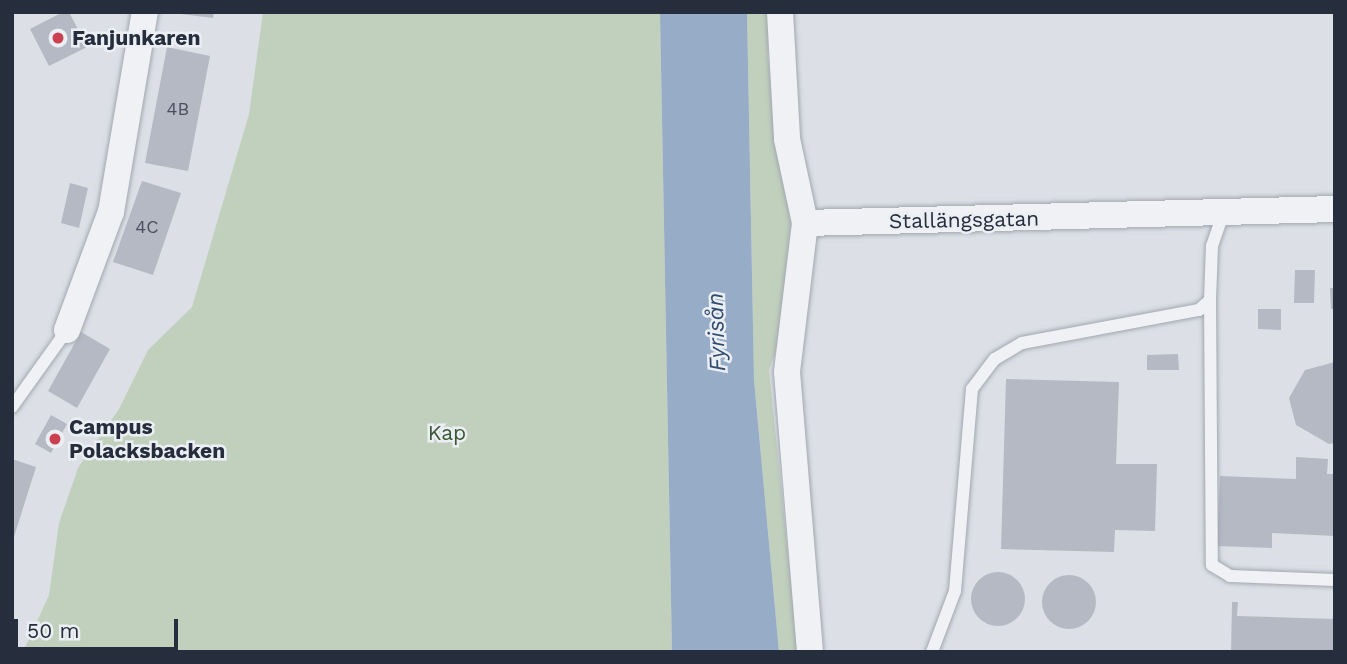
<!DOCTYPE html>
<meta charset="utf-8">
<style>
body{margin:0}
#map{position:relative;width:1347px;height:664px;overflow:hidden;background:#dce0e6;font-family:"Work Sans",sans-serif}
div>[style]{position:absolute}
.green>*{inset:0;background:#c1d0bd}
.water>*{inset:0;background:#97acc6}
.building>*{inset:0;background:#b4b9c3}
.round{border-radius:50%}
.roads{filter:drop-shadow(0 0 2px #a2a7b0) drop-shadow(0 0 2px #a2a7b0)}
.lane>*{height:12px;margin:-6px;padding:0 6px;transform-origin:6px;border-radius:6px;background:#eff1f5}
.street>*{height:26px;margin:-13px;padding:0 13px;transform-origin:13px;border-radius:13px;background:#eff1f5}
.dots>*{width:19px;height:19px;translate:-50% -50%;box-sizing:border-box;border:4px solid #ebeff4;border-radius:50%}
span{translate:-50% -50%;white-space:nowrap;text-align:center;line-height:1.15;-webkit-text-stroke:5px #ebeff4;paint-order:stroke}
.number-label{font-size:18px;color:#4a505e}
.number-label span{-webkit-text-stroke-width:0}
.poi-label{font-size:21px;color:#262d3c;font-weight:700}
.left{translate:0 -50%;text-align:left}
.street-label{font-size:21px;color:#262d3c}
.park-label{font-size:21px;color:#395834}
.water-label{font-size:23px;color:#314b6f;font-style:italic}
.frame{position:absolute;inset:0;border:14px solid #262d3c;pointer-events:none}
.scale{position:absolute;left:14px;top:619px;width:164px;height:32px;box-sizing:border-box;border:4px solid #262d3c;border-top:0;padding-left:9px;font-size:21px;line-height:24px;white-space:nowrap;color:#262d3c;-webkit-text-stroke:5px #ebeff4;paint-order:stroke}
</style>
<div id="map">
<div class="green">
<div style="clip-path:polygon(263px 12px,660px 12px,672px 652px,23px 652px,49px 595px,59px 523px,78px 468px,119px 409px,148px 350px,192px 307px,249px 114px)"></div>
<div style="clip-path:polygon(747px 12px,769px 12px,768px 59px,792px 221px,784px 329px,769px 370px,798px 652px,779px 652px,754px 380px)"></div>
</div>
<div class="water">
<div style="clip-path:polygon(660px 12px,747px 12px,754px 380px,779px 652px,672px 652px)"></div>
</div>
<div class="building">
<div style="clip-path:polygon(63px 12px,69px 12px,87px 47px,49px 66px,30px 29px)"></div>
<div style="clip-path:polygon(165px 12px,214px 12px,213px 18px)"></div>
<div style="clip-path:polygon(167px 47px,210px 56px,188px 171px,145px 163px)"></div>
<div style="clip-path:polygon(142px 181px,181px 193px,153px 275px,113px 262px)"></div>
<div style="clip-path:polygon(70px 183px,88px 188px,79px 228px,61px 223px)"></div>
<div style="clip-path:polygon(1295px 270px,1315px 270px,1314px 303px,1294px 303px)"></div>
<div style="clip-path:polygon(1330px 288px,1335px 288px,1335px 309px,1331px 309px)"></div>
<div style="clip-path:polygon(1258px 309px,1281px 309px,1281px 330px,1258px 329px)"></div>
<div style="clip-path:polygon(81px 332px,110px 349px,77px 408px,48px 391px)"></div>
<div style="clip-path:polygon(1178px 354px,1179px 370px,1147px 370px,1147px 355px)"></div>
<div style="clip-path:polygon(1335px 362px,1335px 443px,1329px 444px,1296px 425px,1289px 398px,1305px 370px)"></div>
<div style="clip-path:polygon(1006px 379px,1119px 382px,1116px 464px,1157px 464px,1155px 531px,1115px 530px,1114px 552px,1001px 549px)"></div>
<div style="clip-path:polygon(51px 415px,67px 424px,51px 453px,35px 444px)"></div>
<div style="clip-path:polygon(1296px 457px,1328px 459px,1327px 474px,1335px 474px,1335px 536px,1272px 533px,1272px 548px,1217px 546px,1220px 476px,1296px 479px)"></div>
<div style="clip-path:polygon(12px 459px,36px 467px,13px 540px,12px 540px)"></div>
<div class="round" style="left:971px;top:572px;width:54px;height:54px"></div>
<div class="round" style="left:1042px;top:575px;width:54px;height:54px"></div>
<div style="clip-path:polygon(1232px 602px,1238px 602px,1237px 616px,1335px 619px,1335px 652px,1231px 652px)"></div>
</div>
<div class="roads">
<div class="lane">
<div style="left:1210px;top:300px;width:265px;rotate:89.6deg"></div>
<div style="left:1212px;top:565px;width:21px;rotate:31deg"></div>
<div style="left:1230px;top:576px;width:105px;rotate:2.2deg"></div>
<div style="left:12px;top:407px;width:95px;rotate:-54.5deg"></div>
<div style="left:932px;top:652px;width:65px;rotate:-69.3deg"></div>
<div style="left:955px;top:591px;width:203px;rotate:-85.2deg"></div>
<div style="left:972px;top:389px;width:38px;rotate:-53deg"></div>
<div style="left:995px;top:359px;width:31px;rotate:-31deg"></div>
<div style="left:1022px;top:343px;width:180px;rotate:-10.6deg"></div>
<div style="left:1199px;top:310px;width:15px;rotate:-42deg"></div>
<div style="left:1210px;top:300px;width:54px;rotate:-87.9deg"></div>
<div style="left:1212px;top:246px;width:34px;rotate:-71deg"></div>
</div>
<div class="street">
<div style="left:780px;top:12px;width:127px;rotate:86.8deg"></div>
<div style="left:787px;top:139px;width:86px;rotate:77.9deg"></div>
<div style="left:805px;top:223px;width:150px;rotate:96.9deg"></div>
<div style="left:787px;top:372px;width:281px;rotate:85.3deg"></div>
<div style="left:805px;top:223px;width:530px;rotate:-1.51deg"></div>
<div style="left:67px;top:330px;width:126px;rotate:-69.6deg"></div>
<div style="left:111px;top:212px;width:203px;rotate:-80.4deg"></div>
</div>
</div>
<div class="dots">
<div style="left:58px;top:38px;background:#cc4151"></div>
<div style="left:55px;top:439px;background:#cc4151"></div>
</div>
<div class="number-label">
<span style="left:178px;top:109px">4B</span>
<span style="left:147px;top:227px">4C</span>
</div>
<div class="poi-label">
<span class="left" style="left:72px;top:38px">Fanjunkaren</span>
<span class="left" style="left:69px;top:439px">Campus<br>Polacksbacken</span>
</div>
<div class="street-label">
<span style="left:964px;top:220px;rotate:-1deg">Stallängsgatan</span>
</div>
<div class="park-label">
<span style="left:447px;top:433px">Kap</span>
</div>
<div class="water-label">
<span style="left:717px;top:332px;rotate:-92deg">Fyrisån</span>
</div>
<div class="frame"></div>
<div class="scale">50 m</div>
</div>
